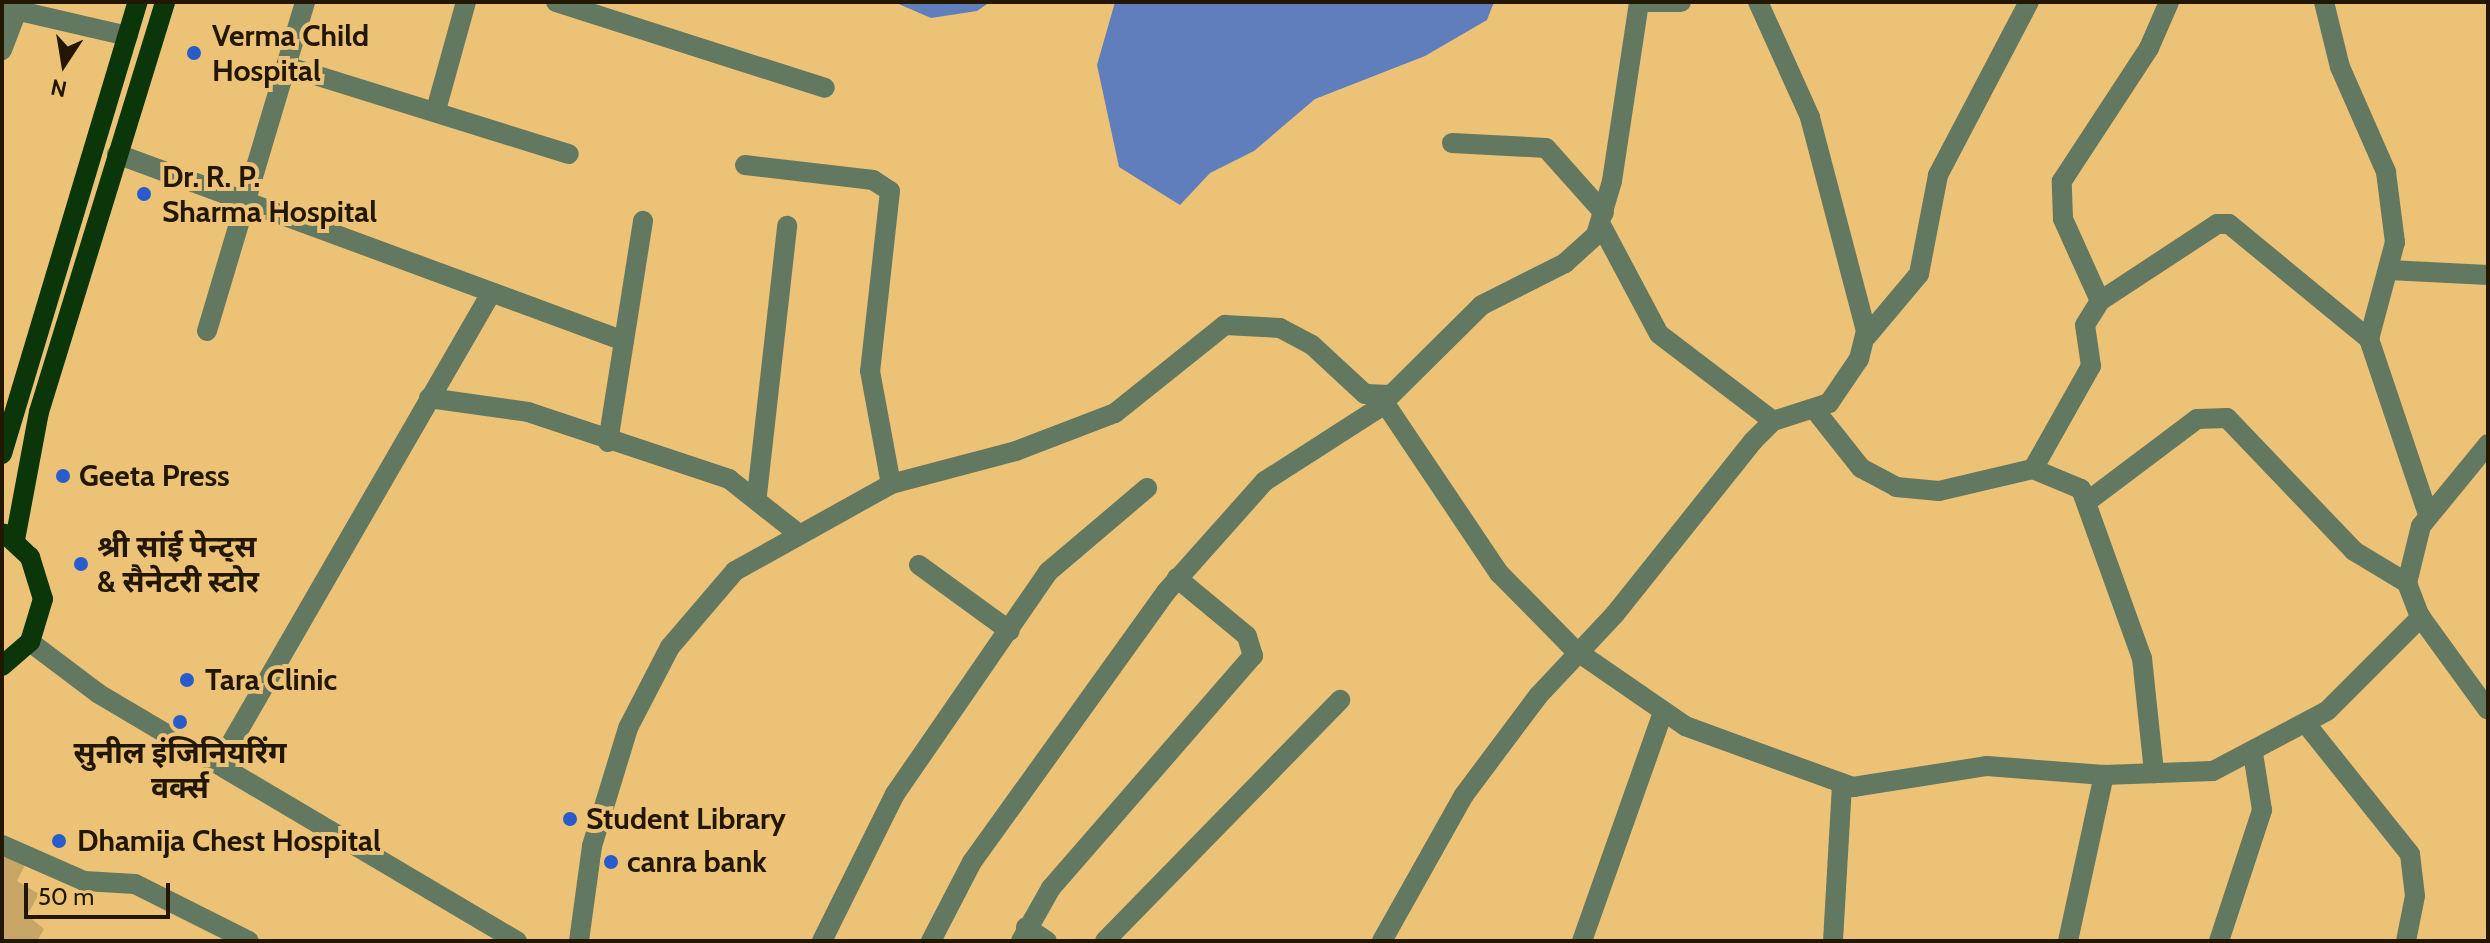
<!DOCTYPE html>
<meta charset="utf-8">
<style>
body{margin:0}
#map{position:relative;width:2490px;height:943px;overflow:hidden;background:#ecc376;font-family:Cabin,"Noto Sans Devanagari",sans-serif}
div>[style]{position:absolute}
.green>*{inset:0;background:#c7a565}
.water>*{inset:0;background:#5f7ebb}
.minor>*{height:20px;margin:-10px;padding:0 10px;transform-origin:10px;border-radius:10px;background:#627860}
.major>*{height:20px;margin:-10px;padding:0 10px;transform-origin:10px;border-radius:10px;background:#0a360a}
.dots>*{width:22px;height:22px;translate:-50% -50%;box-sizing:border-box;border:4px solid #ecc376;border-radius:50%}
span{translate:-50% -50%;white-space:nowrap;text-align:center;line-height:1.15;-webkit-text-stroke:8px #ecc376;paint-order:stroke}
.poi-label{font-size:30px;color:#231701;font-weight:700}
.left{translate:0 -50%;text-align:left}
.frame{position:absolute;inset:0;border:4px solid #231701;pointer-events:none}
.north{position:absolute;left:24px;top:24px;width:80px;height:80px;-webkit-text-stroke:6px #ecc376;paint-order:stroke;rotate:192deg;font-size:22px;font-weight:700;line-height:32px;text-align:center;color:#231701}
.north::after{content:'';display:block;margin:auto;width:28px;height:36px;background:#231701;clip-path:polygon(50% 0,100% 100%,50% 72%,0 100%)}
.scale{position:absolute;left:24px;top:883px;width:146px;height:36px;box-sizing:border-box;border:4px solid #231701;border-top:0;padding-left:10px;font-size:24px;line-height:28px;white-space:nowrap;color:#231701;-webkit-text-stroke:6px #ecc376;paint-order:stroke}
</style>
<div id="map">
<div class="green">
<div style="clip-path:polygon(2px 854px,26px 863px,17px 881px,39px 894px,27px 915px,44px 929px,37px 941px,2px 941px)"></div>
</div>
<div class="water">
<div style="clip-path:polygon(894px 2px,990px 2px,977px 11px,931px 18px)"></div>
<div style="clip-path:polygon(1115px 2px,1494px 2px,1487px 20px,1425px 56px,1315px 99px,1254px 151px,1210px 173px,1180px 205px,1119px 167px,1097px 65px)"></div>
</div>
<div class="minor">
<div style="left:556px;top:2px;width:282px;rotate:17.7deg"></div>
<div style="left:1641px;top:2px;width:40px"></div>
<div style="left:2324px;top:2px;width:67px;rotate:76.2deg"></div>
<div style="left:2340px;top:67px;width:115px;rotate:66.3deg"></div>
<div style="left:2386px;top:172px;width:71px;rotate:82.7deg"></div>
<div style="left:2395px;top:242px;width:100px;rotate:105deg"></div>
<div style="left:2369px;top:339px;width:185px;rotate:71.4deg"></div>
<div style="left:2px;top:7px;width:129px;rotate:13deg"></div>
<div style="left:2px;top:50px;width:42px;rotate:-69deg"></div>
<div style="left:286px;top:66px;width:296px;rotate:17.3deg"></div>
<div style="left:436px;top:110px;width:112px;rotate:-74.5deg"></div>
<div style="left:1452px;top:143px;width:94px;rotate:3deg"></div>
<div style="left:1546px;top:148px;width:87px;rotate:48.3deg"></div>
<div style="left:117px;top:154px;width:540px;rotate:20.25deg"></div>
<div style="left:745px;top:165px;width:129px;rotate:6.7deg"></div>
<div style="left:873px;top:180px;width:20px;rotate:33deg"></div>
<div style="left:890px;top:191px;width:181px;rotate:96.3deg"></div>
<div style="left:870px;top:371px;width:115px;rotate:79.5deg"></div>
<div style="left:1601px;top:225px;width:123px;rotate:62deg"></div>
<div style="left:1659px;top:334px;width:143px;rotate:37.3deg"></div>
<div style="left:2389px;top:270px;width:99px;rotate:2.9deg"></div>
<div style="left:2100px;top:301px;width:140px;rotate:-33.3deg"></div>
<div style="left:2217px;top:224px;width:12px"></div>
<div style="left:2229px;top:224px;width:181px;rotate:39.4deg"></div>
<div style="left:207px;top:331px;width:343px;rotate:-73.4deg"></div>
<div style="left:1867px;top:336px;width:81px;rotate:-50deg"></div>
<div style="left:1919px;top:274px;width:101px;rotate:-79.1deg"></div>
<div style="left:1938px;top:175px;width:195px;rotate:-62.3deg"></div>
<div style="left:429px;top:398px;width:100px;rotate:8deg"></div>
<div style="left:528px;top:412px;width:212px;rotate:18.4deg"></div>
<div style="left:729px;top:479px;width:85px;rotate:38.3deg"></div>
<div style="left:1382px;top:399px;width:210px;rotate:56.1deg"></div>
<div style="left:1499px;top:573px;width:108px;rotate:45.4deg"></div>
<div style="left:1575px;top:650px;width:134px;rotate:34.6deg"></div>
<div style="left:1685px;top:726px;width:179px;rotate:20deg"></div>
<div style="left:1853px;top:787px;width:136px;rotate:-8.9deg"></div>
<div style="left:1987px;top:766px;width:117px;rotate:4.4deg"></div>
<div style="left:2104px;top:775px;width:109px;rotate:-2.1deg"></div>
<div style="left:2213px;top:771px;width:129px;rotate:-27.8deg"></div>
<div style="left:2327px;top:711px;width:133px;rotate:-45deg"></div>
<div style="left:1815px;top:410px;width:74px;rotate:51.6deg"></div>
<div style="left:1861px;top:468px;width:40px;rotate:28deg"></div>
<div style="left:1896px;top:487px;width:43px;rotate:5.3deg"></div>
<div style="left:1939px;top:491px;width:97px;rotate:-13.2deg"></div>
<div style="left:2033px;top:469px;width:52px;rotate:22.6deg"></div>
<div style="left:2081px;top:489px;width:180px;rotate:70.2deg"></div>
<div style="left:2142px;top:658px;width:116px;rotate:84deg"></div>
<div style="left:608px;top:442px;width:224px;rotate:-81deg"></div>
<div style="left:2033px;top:469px;width:118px;rotate:-60.6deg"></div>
<div style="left:2091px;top:366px;width:41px;rotate:-98.3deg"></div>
<div style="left:2085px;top:325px;width:28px;rotate:-58deg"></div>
<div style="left:2100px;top:301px;width:90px;rotate:-114.3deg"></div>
<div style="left:2063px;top:219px;width:38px;rotate:-92deg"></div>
<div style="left:2062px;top:181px;width:159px;rotate:-56.8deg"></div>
<div style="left:2149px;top:48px;width:50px;rotate:-66.5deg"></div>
<div style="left:757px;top:495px;width:271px;rotate:-83.6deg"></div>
<div style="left:2088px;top:501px;width:136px;rotate:-37deg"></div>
<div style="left:2197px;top:419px;width:30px;rotate:-2deg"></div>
<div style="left:2227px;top:418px;width:184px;rotate:46.3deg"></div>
<div style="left:2354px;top:551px;width:62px;rotate:31.1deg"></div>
<div style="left:2407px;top:583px;width:34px;rotate:69deg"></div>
<div style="left:2419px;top:615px;width:117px;rotate:54deg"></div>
<div style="left:919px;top:565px;width:112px;rotate:36deg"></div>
<div style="left:2407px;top:583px;width:59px;rotate:-76.2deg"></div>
<div style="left:2421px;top:526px;width:106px;rotate:-50.7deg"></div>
<div style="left:30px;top:642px;width:86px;rotate:37deg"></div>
<div style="left:99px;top:694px;width:486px;rotate:30.6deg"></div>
<div style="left:2307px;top:725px;width:165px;rotate:51.4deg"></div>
<div style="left:2410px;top:854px;width:42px;rotate:83.2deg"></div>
<div style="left:2415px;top:896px;width:46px;rotate:101.3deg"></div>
<div style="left:219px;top:764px;width:544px;rotate:-59.99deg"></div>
<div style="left:2px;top:845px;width:90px;rotate:23.7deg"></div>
<div style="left:84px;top:881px;width:51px;rotate:3.4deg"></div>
<div style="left:135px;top:884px;width:127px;rotate:26.6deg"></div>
<div style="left:1026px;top:927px;width:25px;rotate:34deg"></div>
<div style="left:579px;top:941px;width:96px;rotate:-82.2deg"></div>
<div style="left:592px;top:846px;width:123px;rotate:-73deg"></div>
<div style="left:628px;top:728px;width:91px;rotate:-62.6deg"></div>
<div style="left:670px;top:647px;width:100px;rotate:-49.5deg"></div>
<div style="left:735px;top:571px;width:179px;rotate:-29.1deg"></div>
<div style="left:891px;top:484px;width:129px;rotate:-14.8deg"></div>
<div style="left:1016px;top:451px;width:106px;rotate:-21deg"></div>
<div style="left:1115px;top:413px;width:141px;rotate:-38.7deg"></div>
<div style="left:1225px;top:325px;width:55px;rotate:3.1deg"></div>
<div style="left:1280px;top:328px;width:36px;rotate:28deg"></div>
<div style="left:1312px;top:345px;width:72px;rotate:42.8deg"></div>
<div style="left:1365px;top:394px;width:26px;rotate:2deg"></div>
<div style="left:1391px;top:395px;width:128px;rotate:-44.7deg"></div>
<div style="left:1482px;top:305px;width:93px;rotate:-26.8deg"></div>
<div style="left:1565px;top:263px;width:42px;rotate:-42.1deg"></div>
<div style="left:1596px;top:235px;width:56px;rotate:-73.5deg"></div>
<div style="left:1612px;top:181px;width:181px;rotate:-81.4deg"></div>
<div style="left:822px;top:941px;width:164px;rotate:-63.6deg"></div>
<div style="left:895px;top:794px;width:270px;rotate:-55.4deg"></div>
<div style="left:1048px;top:572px;width:130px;rotate:-40.3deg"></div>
<div style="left:931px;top:941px;width:89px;rotate:-62.6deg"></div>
<div style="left:972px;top:862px;width:332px;rotate:-54.3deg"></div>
<div style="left:1166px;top:592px;width:149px;rotate:-48.3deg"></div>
<div style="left:1265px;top:481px;width:143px;rotate:-32.7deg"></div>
<div style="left:1021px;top:941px;width:61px;rotate:-60.5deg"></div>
<div style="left:1051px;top:888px;width:308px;rotate:-49deg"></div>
<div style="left:1253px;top:656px;width:21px;rotate:-107deg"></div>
<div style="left:1247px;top:636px;width:91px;rotate:-140.4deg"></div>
<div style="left:1105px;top:941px;width:337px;rotate:-45.7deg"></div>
<div style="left:1382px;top:941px;width:167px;rotate:-60.7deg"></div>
<div style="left:1464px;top:795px;width:124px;rotate:-53.2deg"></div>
<div style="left:1538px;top:696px;width:112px;rotate:-46.8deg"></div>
<div style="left:1615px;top:614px;width:221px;rotate:-51.4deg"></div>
<div style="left:1753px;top:441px;width:28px;rotate:-45deg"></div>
<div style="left:1773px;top:421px;width:59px;rotate:-17.8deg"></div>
<div style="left:1829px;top:403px;width:53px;rotate:-55.7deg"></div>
<div style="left:1859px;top:359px;width:29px;rotate:-76deg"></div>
<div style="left:1866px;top:331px;width:221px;rotate:-104.7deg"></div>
<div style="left:1810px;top:117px;width:126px;rotate:-114.3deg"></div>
<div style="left:1582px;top:941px;width:240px;rotate:-70.5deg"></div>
<div style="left:1833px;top:941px;width:158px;rotate:-86.7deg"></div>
<div style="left:2068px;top:941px;width:170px;rotate:-77.8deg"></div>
<div style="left:2219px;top:941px;width:138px;rotate:-71.8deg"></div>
<div style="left:2262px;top:810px;width:58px;rotate:-99deg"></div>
</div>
<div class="major">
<div style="left:2px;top:454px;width:472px;rotate:-73.3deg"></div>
<div style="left:15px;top:540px;width:130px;rotate:-79.4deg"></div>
<div style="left:39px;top:412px;width:429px;rotate:-72.9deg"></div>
<div style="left:2px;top:666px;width:37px;rotate:-41deg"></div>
<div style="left:30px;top:642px;width:45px;rotate:-73.2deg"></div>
<div style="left:43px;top:599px;width:44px;rotate:-107.2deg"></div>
<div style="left:30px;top:557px;width:34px;rotate:-137deg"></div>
</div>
<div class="dots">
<div style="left:194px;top:53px;background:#295cca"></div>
<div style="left:144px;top:194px;background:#295cca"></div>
<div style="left:63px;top:476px;background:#295cca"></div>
<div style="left:81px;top:564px;background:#295cca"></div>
<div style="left:187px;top:680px;background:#295cca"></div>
<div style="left:180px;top:722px;background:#295cca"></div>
<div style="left:570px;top:819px;background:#295cca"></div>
<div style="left:59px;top:841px;background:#295cca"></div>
<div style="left:611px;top:862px;background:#295cca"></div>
</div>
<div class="poi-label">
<span class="left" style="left:212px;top:53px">Verma Child<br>Hospital</span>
<span class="left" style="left:162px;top:194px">Dr. R. P.<br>Sharma Hospital</span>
<span class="left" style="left:79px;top:476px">Geeta Press</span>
<span class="left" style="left:97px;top:564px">श्री सांई पेन्ट्स<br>&amp; सैनेटरी स्टोर</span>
<span class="left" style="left:205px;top:680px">Tara Clinic</span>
<span style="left:180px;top:770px">सुनील इंजिनियरिंग<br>वर्क्स</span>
<span class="left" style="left:586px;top:819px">Student Library</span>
<span class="left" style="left:77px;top:841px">Dhamija Chest Hospital</span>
<span class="left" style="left:627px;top:862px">canra bank</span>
</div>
<div class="frame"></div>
<div class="north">N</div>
<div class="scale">50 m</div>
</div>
